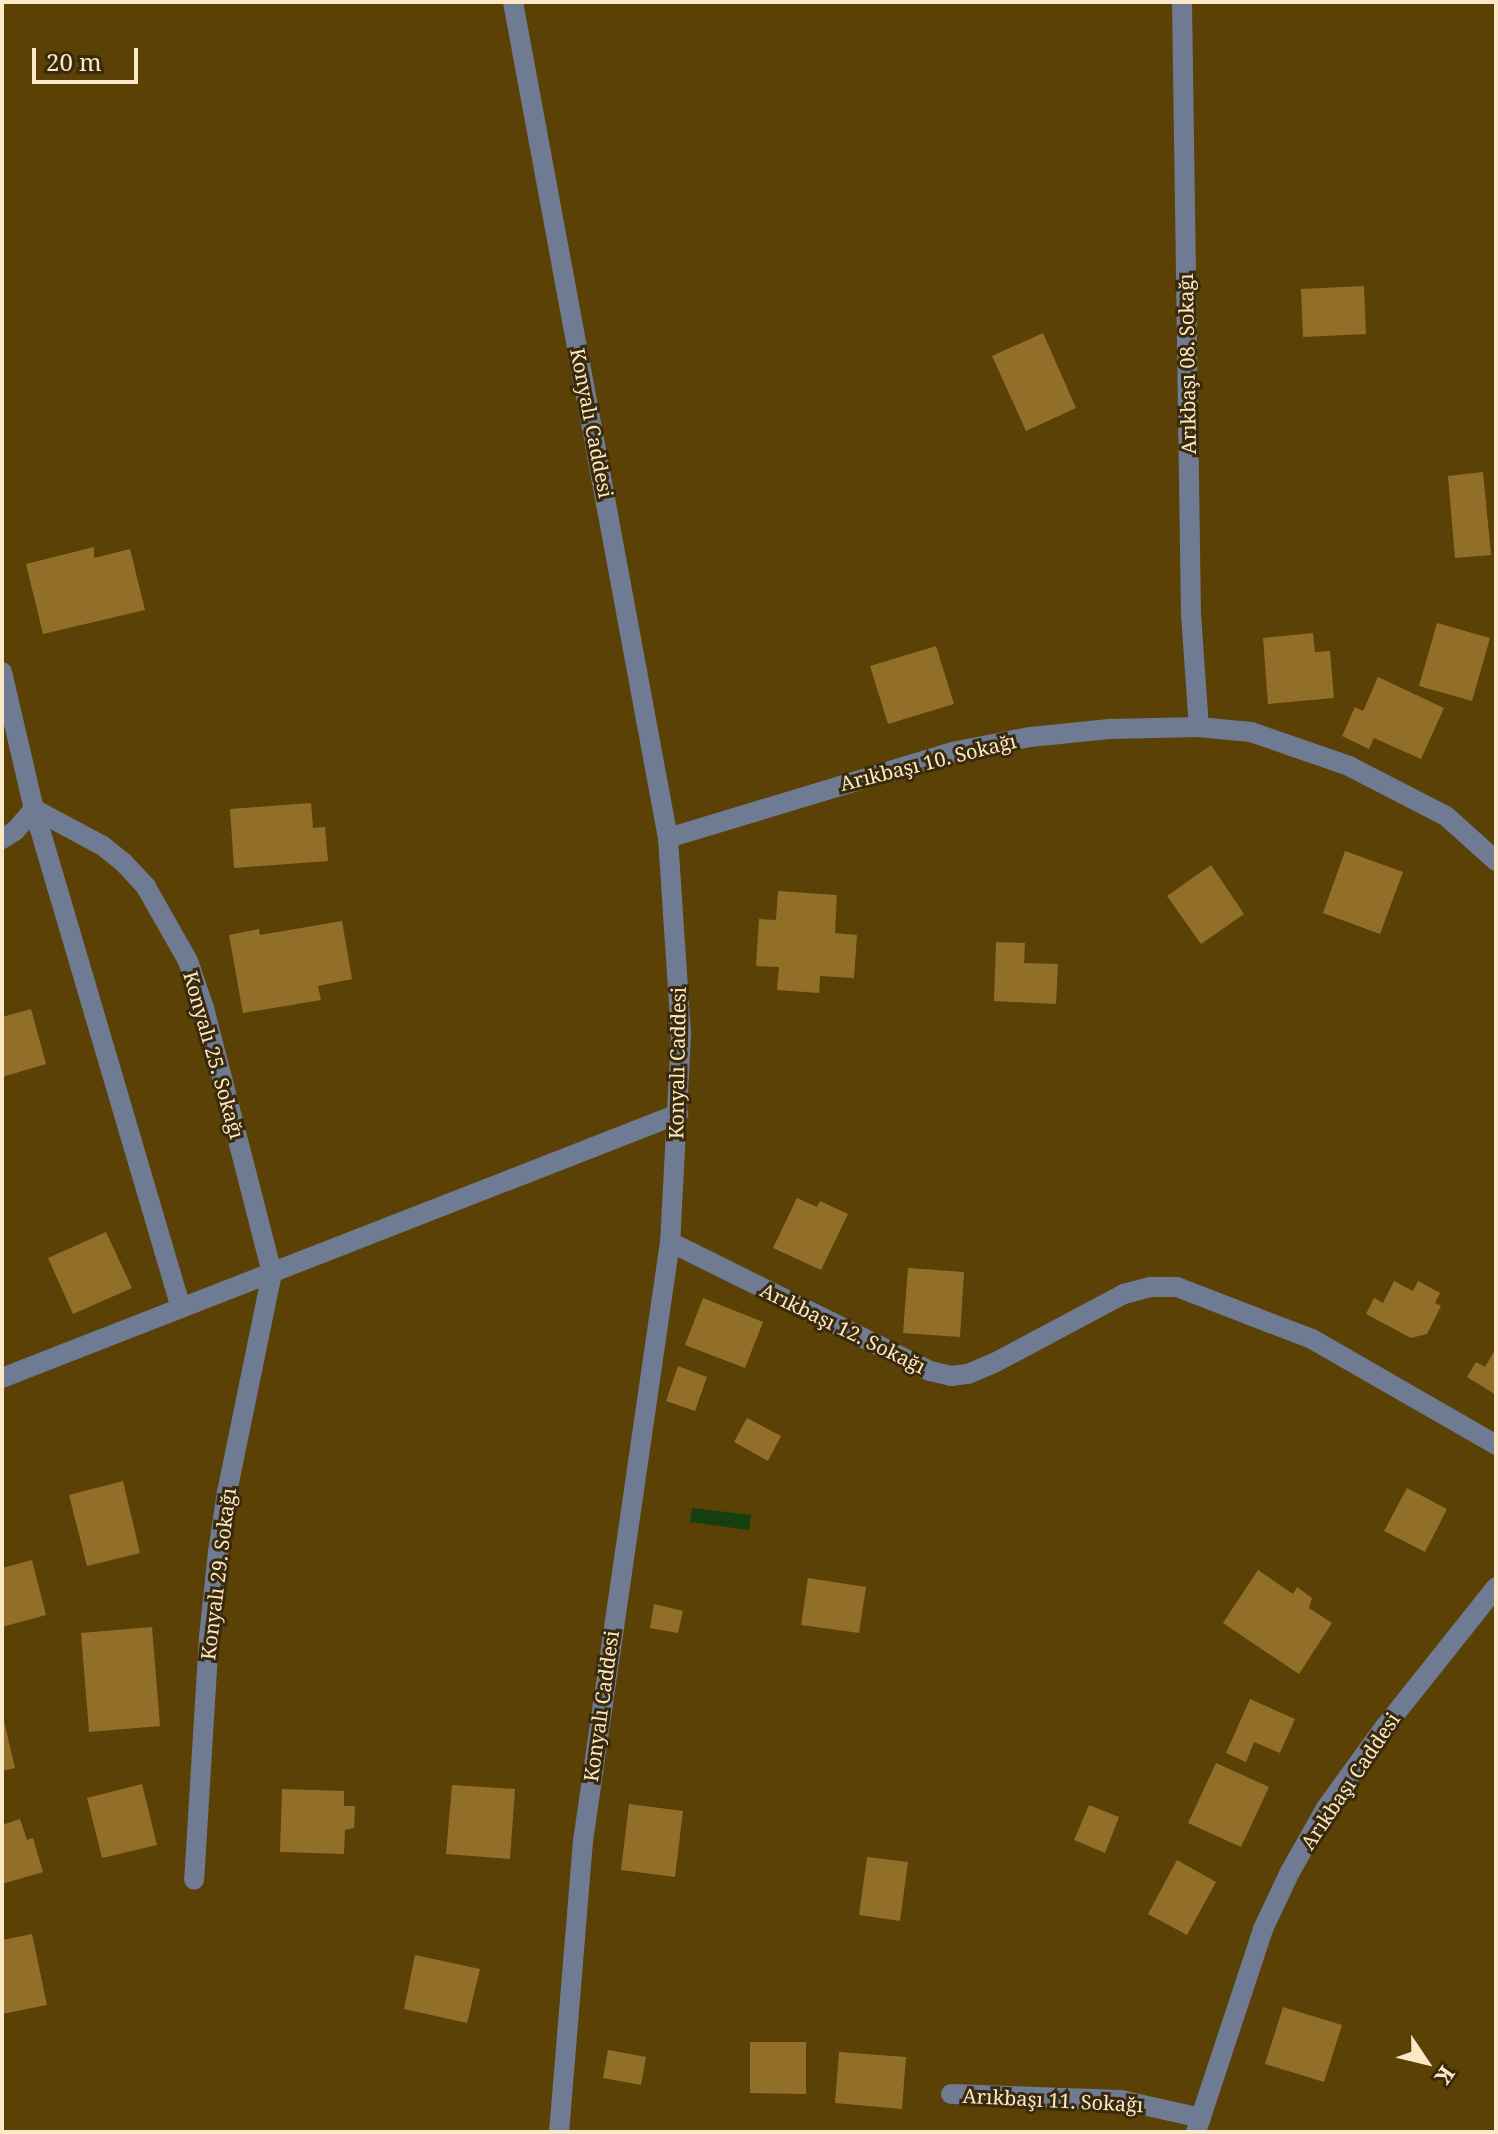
<!DOCTYPE html>
<meta charset="utf-8">
<style>
body{margin:0}
#map{position:relative;width:1498px;height:2134px;overflow:hidden;background:#5b4106;font-family:"Noto Serif",serif}
div>[style]{position:absolute}
.water>*{inset:0;background:#163f11}
.building>*{inset:0;background:#926f28}
.minor>*{height:20px;margin:-10px;padding:0 10px;transform-origin:10px;border-radius:10px;background:#6e7b92}
span{translate:-50% -50%;white-space:nowrap;text-align:center;line-height:1.15;-webkit-text-stroke:6px #392a0c;paint-order:stroke}
.street-label{font-size:20px;color:#fbe8c6}
.frame{position:absolute;inset:0;border:4px solid #fbe8c6;pointer-events:none}
.north{position:absolute;left:1386px;top:2022px;width:80px;height:80px;-webkit-text-stroke:6px #392a0c;paint-order:stroke;rotate:125deg;font-size:22px;font-weight:700;line-height:32px;text-align:center;color:#fbe8c6}
.north::after{content:'';display:block;margin:auto;width:28px;height:36px;background:#fbe8c6;clip-path:polygon(50% 0,100% 100%,50% 72%,0 100%)}
.scale{position:absolute;left:32px;top:48px;width:106px;height:36px;box-sizing:border-box;border:4px solid #fbe8c6;border-top:0;padding-left:10px;font-size:24px;line-height:28px;white-space:nowrap;color:#fbe8c6;-webkit-text-stroke:6px #392a0c;paint-order:stroke}
</style>
<div id="map">
<div class="water">
<div style="clip-path:polygon(692px 1508px,751px 1515px,749px 1530px,690px 1522px)"></div>
</div>
<div class="building">
<div style="clip-path:polygon(1364px 286px,1366px 334px,1303px 337px,1301px 289px)"></div>
<div style="clip-path:polygon(1043px 333px,1076px 408px,1026px 431px,992px 356px)"></div>
<div style="clip-path:polygon(1483px 472px,1491px 555px,1455px 558px,1448px 476px)"></div>
<div style="clip-path:polygon(94px 547px,94px 558px,130px 549px,145px 610px,43px 634px,26px 564px)"></div>
<div style="clip-path:polygon(1437px 623px,1490px 638px,1472px 701px,1419px 686px)"></div>
<div style="clip-path:polygon(1313px 633px,1315px 652px,1330px 651px,1334px 698px,1268px 704px,1263px 638px)"></div>
<div style="clip-path:polygon(936px 646px,954px 704px,888px 724px,870px 666px)"></div>
<div style="clip-path:polygon(1378px 677px,1444px 708px,1421px 759px,1374px 738px,1369px 749px,1342px 736px,1355px 707px,1363px 711px)"></div>
<div style="clip-path:polygon(311px 803px,313px 828px,325px 827px,328px 861px,234px 868px,230px 809px)"></div>
<div style="clip-path:polygon(1345px 851px,1403px 872px,1380px 934px,1323px 913px)"></div>
<div style="clip-path:polygon(1211px 865px,1244px 914px,1201px 944px,1167px 896px)"></div>
<div style="clip-path:polygon(778px 891px,837px 895px,835px 933px,857px 935px,854px 978px,820px 976px,819px 993px,777px 990px,779px 967px,756px 966px,759px 919px,776px 920px)"></div>
<div style="clip-path:polygon(342px 921px,352px 979px,318px 986px,321px 1000px,243px 1013px,229px 935px,259px 929px,260px 935px)"></div>
<div style="clip-path:polygon(996px 942px,1025px 943px,1024px 963px,1058px 964px,1056px 1004px,994px 1001px)"></div>
<div style="clip-path:polygon(31px 1009px,46px 1064px,2px 1077px,2px 1017px)"></div>
<div style="clip-path:polygon(797px 1198px,817px 1207px,820px 1201px,848px 1214px,821px 1270px,773px 1248px)"></div>
<div style="clip-path:polygon(106px 1232px,132px 1288px,73px 1314px,48px 1258px)"></div>
<div style="clip-path:polygon(908px 1268px,964px 1272px,960px 1337px,903px 1333px)"></div>
<div style="clip-path:polygon(1394px 1281px,1413px 1291px,1418px 1281px,1440px 1293px,1435px 1303px,1441px 1306px,1427px 1334px,1411px 1338px,1366px 1314px,1374px 1298px,1383px 1303px)"></div>
<div style="clip-path:polygon(703px 1298px,763px 1322px,745px 1368px,685px 1345px)"></div>
<div style="clip-path:polygon(1496px 1348px,1496px 1395px,1467px 1377px,1476px 1362px,1485px 1367px)"></div>
<div style="clip-path:polygon(678px 1366px,707px 1377px,695px 1411px,666px 1401px)"></div>
<div style="clip-path:polygon(747px 1418px,781px 1436px,768px 1461px,734px 1442px)"></div>
<div style="clip-path:polygon(123px 1481px,140px 1553px,87px 1566px,69px 1495px)"></div>
<div style="clip-path:polygon(1407px 1488px,1447px 1509px,1425px 1552px,1384px 1531px)"></div>
<div style="clip-path:polygon(32px 1560px,46px 1615px,2px 1627px,2px 1568px)"></div>
<div style="clip-path:polygon(1258px 1570px,1293px 1594px,1297px 1587px,1312px 1598px,1309px 1608px,1332px 1623px,1299px 1674px,1223px 1623px)"></div>
<div style="clip-path:polygon(808px 1578px,866px 1587px,859px 1633px,801px 1625px)"></div>
<div style="clip-path:polygon(654px 1604px,683px 1611px,678px 1633px,650px 1628px)"></div>
<div style="clip-path:polygon(152px 1627px,160px 1726px,89px 1732px,81px 1633px)"></div>
<div style="clip-path:polygon(1250px 1699px,1295px 1719px,1280px 1753px,1254px 1742px,1246px 1762px,1226px 1753px)"></div>
<div style="clip-path:polygon(3px 1717px,15px 1768px,2px 1771px,2px 1718px)"></div>
<div style="clip-path:polygon(1216px 1763px,1269px 1787px,1241px 1847px,1188px 1823px)"></div>
<div style="clip-path:polygon(142px 1784px,157px 1845px,102px 1858px,87px 1798px)"></div>
<div style="clip-path:polygon(452px 1785px,515px 1789px,510px 1859px,446px 1854px)"></div>
<div style="clip-path:polygon(282px 1789px,344px 1791px,344px 1806px,355px 1806px,354px 1828px,345px 1830px,344px 1854px,280px 1852px)"></div>
<div style="clip-path:polygon(629px 1804px,683px 1811px,675px 1877px,621px 1870px)"></div>
<div style="clip-path:polygon(1089px 1805px,1119px 1817px,1105px 1853px,1074px 1840px)"></div>
<div style="clip-path:polygon(20px 1819px,27px 1840px,33px 1838px,43px 1872px,2px 1884px,2px 1825px)"></div>
<div style="clip-path:polygon(867px 1857px,908px 1862px,900px 1921px,859px 1915px)"></div>
<div style="clip-path:polygon(1177px 1860px,1216px 1882px,1187px 1935px,1148px 1914px)"></div>
<div style="clip-path:polygon(32px 1934px,47px 2005px,2px 2014px,2px 1940px)"></div>
<div style="clip-path:polygon(415px 1955px,480px 1969px,467px 2023px,404px 2009px)"></div>
<div style="clip-path:polygon(1283px 2007px,1342px 2025px,1324px 2082px,1265px 2064px)"></div>
<div style="clip-path:polygon(750px 2042px,806px 2042px,806px 2094px,750px 2093px)"></div>
<div style="clip-path:polygon(608px 2050px,646px 2057px,641px 2085px,603px 2078px)"></div>
<div style="clip-path:polygon(839px 2052px,906px 2057px,902px 2109px,835px 2103px)"></div>
</div>
<div class="minor">
<div style="left:513px;top:2px;width:850px;rotate:79.5deg"></div>
<div style="left:668px;top:838px;width:197px;rotate:86.2deg"></div>
<div style="left:681px;top:1035px;width:207px;rotate:93deg"></div>
<div style="left:670px;top:1242px;width:605px;rotate:98.26deg"></div>
<div style="left:583px;top:1841px;width:292px;rotate:94.7deg"></div>
<div style="left:1182px;top:2px;width:612px;rotate:89.16deg"></div>
<div style="left:1191px;top:614px;width:113px;rotate:86deg"></div>
<div style="left:2px;top:672px;width:141px;rotate:76.9deg"></div>
<div style="left:34px;top:809px;width:520px;rotate:73.59deg"></div>
<div style="left:34px;top:809px;width:78px;rotate:28.2deg"></div>
<div style="left:103px;top:846px;width:27px;rotate:39deg"></div>
<div style="left:124px;top:863px;width:33px;rotate:47deg"></div>
<div style="left:146px;top:887px;width:85px;rotate:60.4deg"></div>
<div style="left:188px;top:961px;width:50px;rotate:71.2deg"></div>
<div style="left:204px;top:1008px;width:274px;rotate:75.6deg"></div>
<div style="left:272px;top:1273px;width:224px;rotate:101.6deg"></div>
<div style="left:227px;top:1492px;width:61px;rotate:98.5deg"></div>
<div style="left:218px;top:1552px;width:85px;rotate:96deg"></div>
<div style="left:209px;top:1637px;width:243px;rotate:93.5deg"></div>
<div style="left:668px;top:838px;width:297px;rotate:-16.8deg"></div>
<div style="left:952px;top:752px;width:79px;rotate:-10.9deg"></div>
<div style="left:1030px;top:737px;width:80px;rotate:-5.7deg"></div>
<div style="left:1110px;top:729px;width:89px;rotate:-1.3deg"></div>
<div style="left:1199px;top:727px;width:52px;rotate:5.5deg"></div>
<div style="left:1251px;top:732px;width:104px;rotate:19.1deg"></div>
<div style="left:1349px;top:766px;width:109px;rotate:27.3deg"></div>
<div style="left:1446px;top:816px;width:67px;rotate:42deg"></div>
<div style="left:2px;top:839px;width:15px;rotate:-32deg"></div>
<div style="left:15px;top:831px;width:29px;rotate:-49deg"></div>
<div style="left:670px;top:1242px;width:290px;rotate:26.4deg"></div>
<div style="left:930px;top:1371px;width:22px;rotate:13deg"></div>
<div style="left:951px;top:1376px;width:17px;rotate:-7deg"></div>
<div style="left:968px;top:1374px;width:28px;rotate:-23deg"></div>
<div style="left:994px;top:1363px;width:147px;rotate:-28deg"></div>
<div style="left:1124px;top:1294px;width:28px;rotate:-15deg"></div>
<div style="left:1151px;top:1287px;width:26px"></div>
<div style="left:1177px;top:1287px;width:145px;rotate:21.1deg"></div>
<div style="left:1312px;top:1339px;width:212px;rotate:29.9deg"></div>
<div style="left:2px;top:1378px;width:726px;rotate:-21.33deg"></div>
<div style="left:951px;top:2094px;width:170px;rotate:2deg"></div>
<div style="left:1121px;top:2100px;width:82px;rotate:12.7deg"></div>
<div style="left:1196px;top:2132px;width:214px;rotate:-71.7deg"></div>
<div style="left:1263px;top:1929px;width:63px;rotate:-64.7deg"></div>
<div style="left:1290px;top:1872px;width:73px;rotate:-60.6deg"></div>
<div style="left:1326px;top:1808px;width:99px;rotate:-54.1deg"></div>
<div style="left:1384px;top:1728px;width:180px;rotate:-51.5deg"></div>
</div>
<div class="street-label">
<span style="left:1187px;top:364px;rotate:-91deg">Arıkbaşı 08. Sokağı</span>
<span style="left:592px;top:423px;rotate:79deg">Konyalı Caddesi</span>
<span style="left:928px;top:762px;rotate:-14deg">Arıkbaşı 10. Sokağı</span>
<span style="left:214px;top:1055px;rotate:74deg">Konyalı 25. Sokağı</span>
<span style="left:677px;top:1063px;rotate:-89deg">Konyalı Caddesi</span>
<span style="left:843px;top:1328px;rotate:26deg">Arıkbaşı 12. Sokağı</span>
<span style="left:218px;top:1574px;rotate:-83deg">Konyalı 29. Sokağı</span>
<span style="left:601px;top:1706px;rotate:-82deg">Konyalı Caddesi</span>
<span style="left:1350px;top:1781px;rotate:-56deg">Arıkbaşı Caddesi</span>
<span style="left:1053px;top:2100px;rotate:3deg">Arıkbaşı 11. Sokağı</span>
</div>
<div class="frame"></div>
<div class="north">K</div>
<div class="scale">20 m</div>
</div>
